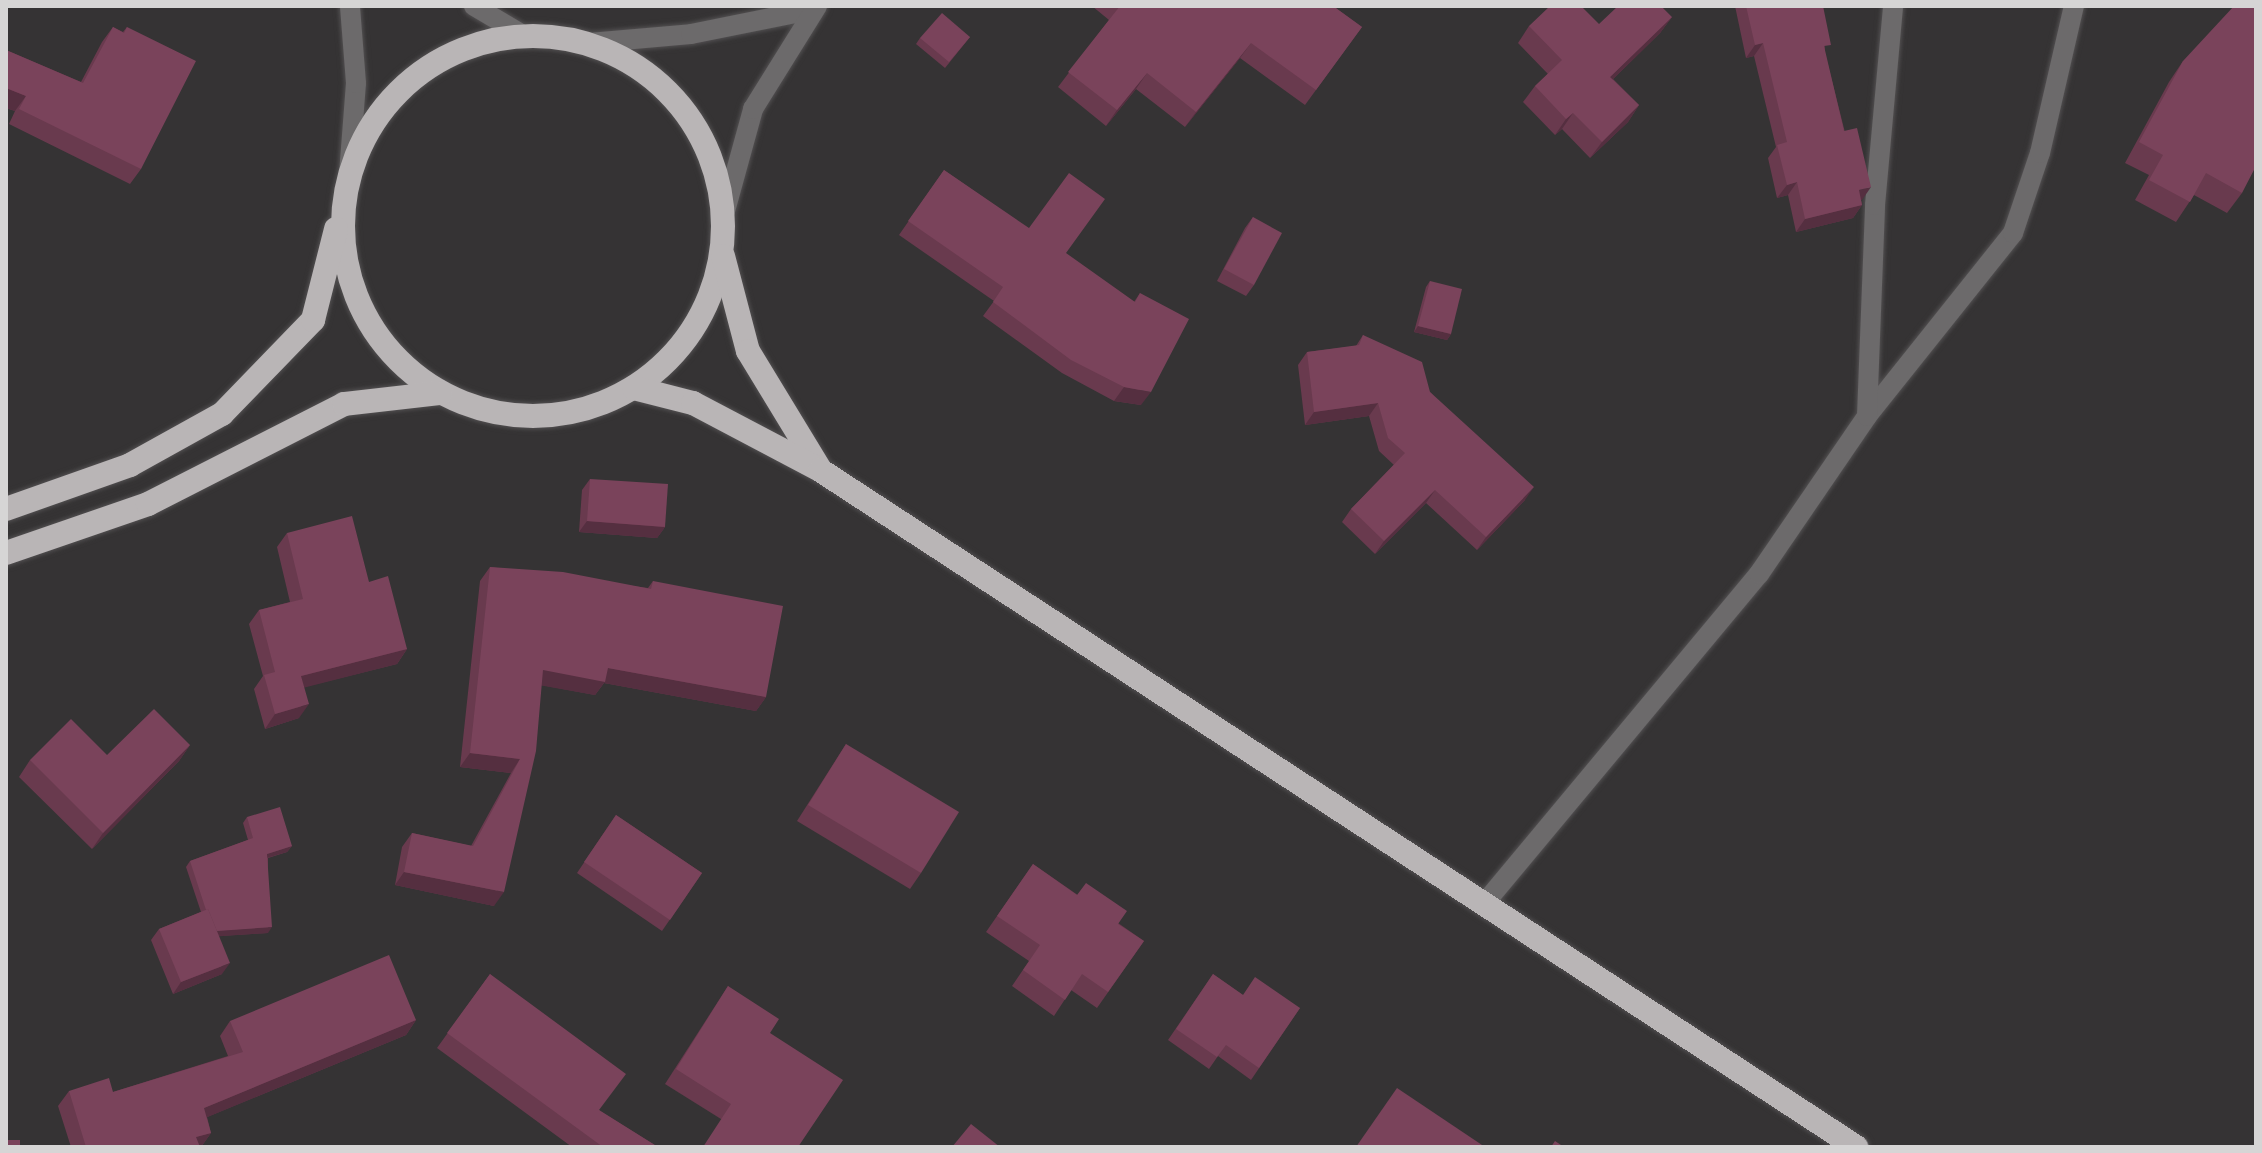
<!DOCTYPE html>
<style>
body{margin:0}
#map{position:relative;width:2262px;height:1153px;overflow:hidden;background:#353334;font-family:Commissioner,sans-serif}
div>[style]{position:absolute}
.roads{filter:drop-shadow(0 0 2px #525051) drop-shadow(0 0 2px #525051)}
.minor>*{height:20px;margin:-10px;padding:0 10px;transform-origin:10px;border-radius:10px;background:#6c6a6b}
.highway>*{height:24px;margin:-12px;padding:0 12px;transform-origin:12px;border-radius:12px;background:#b9b5b6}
.highway>.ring{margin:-12px;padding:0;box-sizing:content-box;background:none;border:24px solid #b9b5b6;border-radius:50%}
.wall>*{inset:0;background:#693a4e}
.shaded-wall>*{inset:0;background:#552f40}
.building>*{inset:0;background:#7a435b}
span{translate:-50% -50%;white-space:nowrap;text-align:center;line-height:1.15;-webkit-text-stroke:6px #2b292a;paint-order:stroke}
.frame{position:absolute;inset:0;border:8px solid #d6d5d5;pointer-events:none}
</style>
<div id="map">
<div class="roads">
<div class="minor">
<div style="left:474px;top:6px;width:57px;rotate:30.6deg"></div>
<div style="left:589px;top:43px;width:102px;rotate:-5deg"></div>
<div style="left:691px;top:34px;width:126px;rotate:-11.4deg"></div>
<div style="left:349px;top:174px;width:91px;rotate:-85.6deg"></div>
<div style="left:356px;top:83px;width:77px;rotate:-94.5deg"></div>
<div style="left:725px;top:211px;width:106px;rotate:-74.6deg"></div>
<div style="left:753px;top:109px;width:121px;rotate:-58.1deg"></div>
<div style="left:1867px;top:416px;width:234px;rotate:-51.4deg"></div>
<div style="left:2013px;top:233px;width:84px;rotate:-71.4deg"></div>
<div style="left:2040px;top:153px;width:151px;rotate:-77deg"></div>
<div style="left:1484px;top:904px;width:430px;rotate:-50.2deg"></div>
<div style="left:1759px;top:574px;width:191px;rotate:-55.6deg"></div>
<div style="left:1867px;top:416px;width:211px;rotate:-87.8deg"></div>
<div style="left:1875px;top:205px;width:200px;rotate:-84.8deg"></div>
</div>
<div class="highway">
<div class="ring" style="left:343px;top:36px;width:356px;height:356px"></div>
<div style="left:723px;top:256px;width:98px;rotate:75.3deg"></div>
<div style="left:748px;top:351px;width:137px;rotate:58.7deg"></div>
<div style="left:634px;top:388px;width:61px;rotate:14.3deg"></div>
<div style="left:693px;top:403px;width:144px;rotate:27.8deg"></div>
<div style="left:820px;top:470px;width:1238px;rotate:33.16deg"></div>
<div style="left:6px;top:509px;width:132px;rotate:-19.5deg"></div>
<div style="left:130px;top:465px;width:105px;rotate:-29deg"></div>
<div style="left:222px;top:414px;width:131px;rotate:-45.9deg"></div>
<div style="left:313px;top:320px;width:94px;rotate:-75.8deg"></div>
<div style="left:6px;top:553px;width:150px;rotate:-19deg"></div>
<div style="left:148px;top:504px;width:220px;rotate:-27deg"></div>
<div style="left:344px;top:404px;width:97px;rotate:-6.5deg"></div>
</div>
</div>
<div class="wall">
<div style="clip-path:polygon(1092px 6px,1333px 6px,1362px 27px,1305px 105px,1240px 58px,1185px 127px,1136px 89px,1106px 126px,1058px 87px,1109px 20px)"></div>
<div style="clip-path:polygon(1735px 6px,1823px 6px,1825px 53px,1862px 200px,1861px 200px,1862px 205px,1853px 218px,1796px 232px,1788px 195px,1777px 198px,1768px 158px,1776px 147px,1754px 56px,1746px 58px)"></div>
<div style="clip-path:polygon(1672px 17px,1660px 33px,1613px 79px,1639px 105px,1628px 122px,1590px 158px,1562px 129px,1555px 135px,1523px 102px,1535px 86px,1548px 74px,1518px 43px,1529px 26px,1599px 24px)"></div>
<div style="clip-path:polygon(113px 27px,123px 32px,127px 27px,141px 169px,130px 184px,9px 124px,15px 111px,6px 108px,6px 50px,81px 82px,102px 42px)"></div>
<div style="clip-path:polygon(970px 37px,945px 68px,916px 44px,920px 38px)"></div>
<div style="clip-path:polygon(2183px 61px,2242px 193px,2227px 213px,2194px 195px,2176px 222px,2135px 200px,2149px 175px,2125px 163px,2169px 82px)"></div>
<div style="clip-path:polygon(944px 170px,1134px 302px,1140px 293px,1141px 405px,1114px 401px,1062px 373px,983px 316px,994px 301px,899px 235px)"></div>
<div style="clip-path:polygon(1253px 217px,1254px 285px,1246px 296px,1217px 281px,1245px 228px)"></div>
<div style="clip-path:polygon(1430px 281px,1451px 334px,1447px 340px,1414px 332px,1426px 287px)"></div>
<div style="clip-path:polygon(1363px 335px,1430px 392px,1525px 500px,1477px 550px,1426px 503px,1375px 554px,1342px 522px,1351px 509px,1394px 465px,1379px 451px,1369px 416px,1305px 425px,1298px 365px,1307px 352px,1356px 346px)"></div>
<div style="clip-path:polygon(590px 479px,665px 527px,657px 538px,579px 532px,582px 490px)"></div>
<div style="clip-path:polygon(287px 533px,369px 582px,407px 649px,397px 664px,304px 687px,299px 718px,265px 729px,254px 689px,263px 676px,249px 624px,259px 610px,290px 602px,277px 547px)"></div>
<div style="clip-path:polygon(490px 567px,648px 588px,653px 581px,766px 697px,756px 711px,604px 683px,595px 695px,541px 685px,494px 906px,395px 885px,402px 847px,412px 833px,471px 846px,511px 773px,460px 767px,480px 581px)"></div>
<div style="clip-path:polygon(846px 744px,921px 873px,910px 889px,797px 821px)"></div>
<div style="clip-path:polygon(190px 745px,179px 761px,92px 849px,19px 777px,30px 760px,107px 755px)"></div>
<div style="clip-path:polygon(616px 815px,702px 873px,662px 931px,577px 873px)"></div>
<div style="clip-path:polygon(247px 817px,292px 846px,287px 852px,268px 858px,268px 933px,219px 936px,222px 974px,173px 994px,151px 940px,159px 929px,201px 912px,186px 867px,190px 861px,248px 840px,243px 823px)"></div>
<div style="clip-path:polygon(1033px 864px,1144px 941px,1097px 1008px,1071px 990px,1054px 1016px,1012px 986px,1029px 961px,986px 932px)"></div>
<div style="clip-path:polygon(490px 974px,600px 1111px,658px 1147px,572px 1147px,437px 1048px)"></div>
<div style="clip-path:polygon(1213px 974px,1243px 995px,1300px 1008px,1251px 1080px,1218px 1056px,1209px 1069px,1168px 1040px)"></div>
<div style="clip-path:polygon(728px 986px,770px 1033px,798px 1147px,721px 1119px,665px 1084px)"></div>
<div style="clip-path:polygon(416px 1020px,406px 1035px,207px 1117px,211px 1133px,201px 1147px,71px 1147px,58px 1106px,69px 1091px,113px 1092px,228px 1056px,220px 1036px,230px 1021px)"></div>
</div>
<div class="shaded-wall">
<div style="clip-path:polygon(1672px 17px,1660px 33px,1599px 93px,1610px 77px)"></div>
<div style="clip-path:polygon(1251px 43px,1240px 58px,1185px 127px,1196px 112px)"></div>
<div style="clip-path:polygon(1763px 43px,1754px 56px,1746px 58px,1755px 45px)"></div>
<div style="clip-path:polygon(1147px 73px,1136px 89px,1106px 126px,1117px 110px)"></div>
<div style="clip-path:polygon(6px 88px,26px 96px,15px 111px,6px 108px)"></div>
<div style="clip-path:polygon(1639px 105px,1628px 122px,1590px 158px,1602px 142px)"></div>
<div style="clip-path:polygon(1573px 113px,1562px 129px,1555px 135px,1566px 119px)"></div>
<div style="clip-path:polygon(1797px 182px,1788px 195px,1777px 198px,1787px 185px)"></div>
<div style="clip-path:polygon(1871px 187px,1862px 200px,1849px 203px,1859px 190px)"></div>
<div style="clip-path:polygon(1862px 205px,1853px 218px,1796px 232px,1805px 219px)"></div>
<div style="clip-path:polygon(1418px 326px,1451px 334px,1447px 340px,1414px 332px)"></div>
<div style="clip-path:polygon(1124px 387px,1151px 392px,1141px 405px,1114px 401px)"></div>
<div style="clip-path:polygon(1378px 403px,1369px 416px,1305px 425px,1314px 412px)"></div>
<div style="clip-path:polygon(1534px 487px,1525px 500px,1477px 550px,1486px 537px)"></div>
<div style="clip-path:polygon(1435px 490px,1426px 503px,1375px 554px,1384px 541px)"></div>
<div style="clip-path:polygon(587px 521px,665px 527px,657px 538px,579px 532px)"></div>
<div style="clip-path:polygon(407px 649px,397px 664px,291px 691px,301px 676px)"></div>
<div style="clip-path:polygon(608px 668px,766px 697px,756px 711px,604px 683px,595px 695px,533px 684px,543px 670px)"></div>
<div style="clip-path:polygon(309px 704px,299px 718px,265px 729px,275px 714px)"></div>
<div style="clip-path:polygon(190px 745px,179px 761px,92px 849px,103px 833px)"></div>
<div style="clip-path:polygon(470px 753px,520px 759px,511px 773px,460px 767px)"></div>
<div style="clip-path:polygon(292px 846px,287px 852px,263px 859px,267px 854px)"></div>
<div style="clip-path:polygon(404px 872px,504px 892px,494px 906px,395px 885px)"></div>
<div style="clip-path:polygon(272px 927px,268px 933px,209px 937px,213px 931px)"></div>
<div style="clip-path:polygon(230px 963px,222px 974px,173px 994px,181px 982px)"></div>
<div style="clip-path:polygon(416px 1020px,406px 1035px,193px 1123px,204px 1108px)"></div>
<div style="clip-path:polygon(211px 1133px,201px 1147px,189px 1147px,196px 1137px)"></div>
</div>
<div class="building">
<div style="clip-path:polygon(1120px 6px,1333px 6px,1362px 27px,1316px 90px,1251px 43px,1196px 112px,1147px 73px,1117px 110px,1068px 72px)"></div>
<div style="clip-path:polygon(1550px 6px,1581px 6px,1599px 24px,1618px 6px,1661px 6px,1672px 17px,1610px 77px,1639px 105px,1602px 142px,1573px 113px,1566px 119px,1535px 86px,1562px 60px,1529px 26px)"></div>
<div style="clip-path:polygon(1746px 6px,1823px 6px,1831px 45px,1824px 46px,1844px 131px,1857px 128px,1871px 187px,1859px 190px,1862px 205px,1805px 219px,1797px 182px,1787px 185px,1777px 145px,1787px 142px,1763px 43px,1755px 45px)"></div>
<div style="clip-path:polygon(2234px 6px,2256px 6px,2256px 166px,2242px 193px,2206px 173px,2190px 202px,2149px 180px,2163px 155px,2139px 142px,2183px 61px)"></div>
<div style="clip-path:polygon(942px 13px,970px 37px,949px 62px,920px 38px)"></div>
<div style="clip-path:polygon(113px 27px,124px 33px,127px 27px,196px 61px,141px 169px,19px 109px,26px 96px,6px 88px,6px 50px,83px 83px)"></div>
<div style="clip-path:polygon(944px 170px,1029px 228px,1069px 173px,1105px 199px,1066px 253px,1135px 302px,1140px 293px,1189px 319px,1151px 392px,1124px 387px,1071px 360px,993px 302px,1003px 287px,908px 221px)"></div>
<div style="clip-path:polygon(1253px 217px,1282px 233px,1254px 285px,1224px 269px)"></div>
<div style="clip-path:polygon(1430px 281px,1462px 289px,1451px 334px,1418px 326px)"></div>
<div style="clip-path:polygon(1363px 335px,1422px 362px,1430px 392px,1534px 487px,1486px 537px,1435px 490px,1384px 541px,1351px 509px,1405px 453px,1388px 438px,1378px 403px,1314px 412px,1307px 352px,1359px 345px)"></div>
<div style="clip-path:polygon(590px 479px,668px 484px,665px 527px,587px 521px)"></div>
<div style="clip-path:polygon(352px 516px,369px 582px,388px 576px,407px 649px,301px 676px,309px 704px,275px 714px,264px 675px,275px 672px,259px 610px,303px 599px,287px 533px)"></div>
<div style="clip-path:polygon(490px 567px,563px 572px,651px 589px,653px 581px,783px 606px,766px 697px,608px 668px,605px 682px,543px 670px,536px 751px,504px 892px,404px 872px,412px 833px,473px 846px,520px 759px,470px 753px)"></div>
<div style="clip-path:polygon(154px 709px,190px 745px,103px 833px,30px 760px,71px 719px,107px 755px)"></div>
<div style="clip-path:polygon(846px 744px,959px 812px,921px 873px,808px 805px)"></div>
<div style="clip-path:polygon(280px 807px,292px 846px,267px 854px,272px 927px,217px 931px,208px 909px,206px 910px,190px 861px,253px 838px,247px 817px)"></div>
<div style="clip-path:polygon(616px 815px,702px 873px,670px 920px,584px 862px)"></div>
<div style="clip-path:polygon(1033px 864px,1077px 895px,1086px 883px,1127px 911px,1118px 924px,1144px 941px,1108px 992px,1082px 974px,1065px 1000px,1023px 970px,1040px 945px,997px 916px)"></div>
<div style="clip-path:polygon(208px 909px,230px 963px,181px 982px,159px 929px)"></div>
<div style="clip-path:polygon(389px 955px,416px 1020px,204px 1108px,211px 1133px,196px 1137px,200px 1147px,86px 1147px,69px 1091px,109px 1078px,113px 1092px,243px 1052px,230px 1021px)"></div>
<div style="clip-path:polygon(490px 974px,626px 1074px,599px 1110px,658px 1147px,603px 1147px,447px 1033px)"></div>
<div style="clip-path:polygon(1213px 974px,1243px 995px,1255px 977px,1300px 1008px,1259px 1068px,1226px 1045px,1217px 1057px,1176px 1029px)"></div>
<div style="clip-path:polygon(728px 986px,779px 1019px,770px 1033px,843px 1080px,798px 1147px,703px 1147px,731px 1104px,676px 1069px)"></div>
<div style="clip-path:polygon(1397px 1088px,1485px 1147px,1356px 1147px)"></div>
<div style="clip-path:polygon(971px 1124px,1000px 1147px,952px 1147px)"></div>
<div style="clip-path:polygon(6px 1140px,20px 1140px,20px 1147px,6px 1147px)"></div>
<div style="clip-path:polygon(1555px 1141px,1564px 1147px,1551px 1147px)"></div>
</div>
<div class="frame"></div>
</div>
